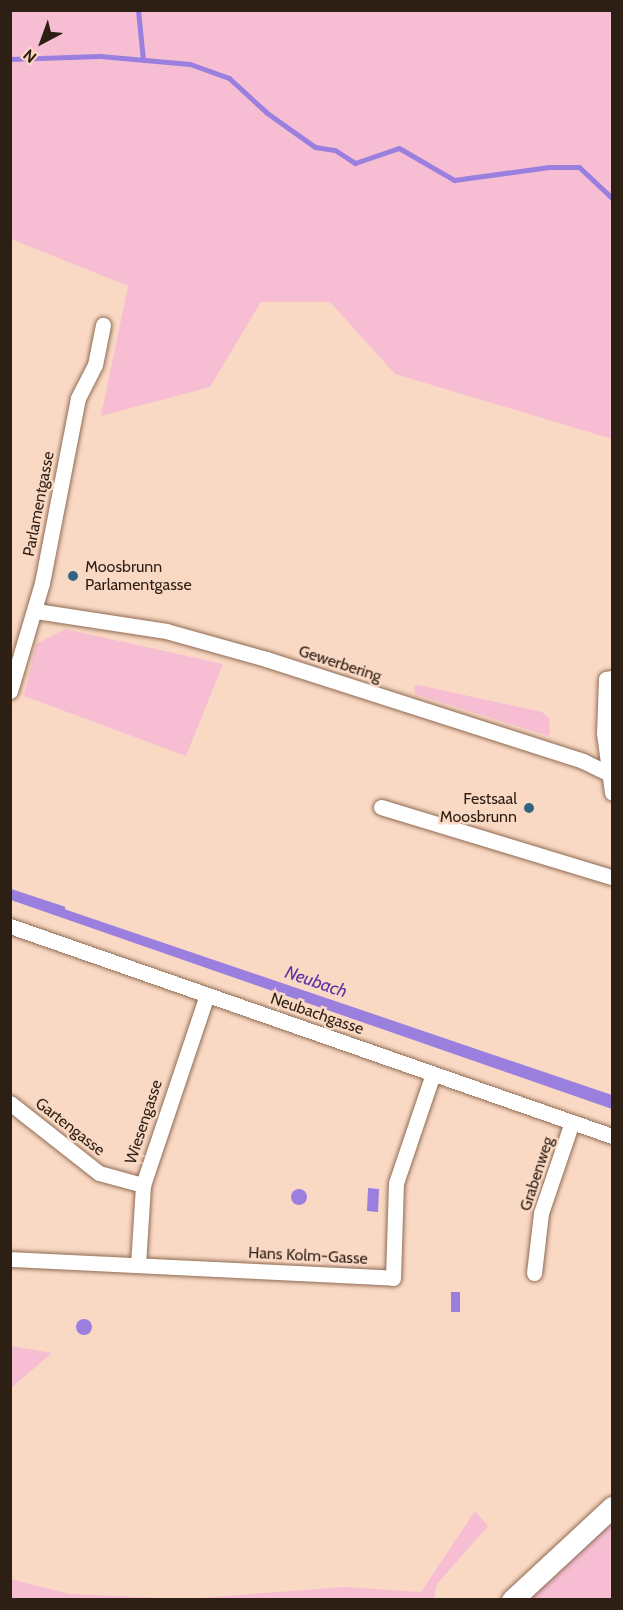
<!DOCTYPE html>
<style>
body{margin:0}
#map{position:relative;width:623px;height:1610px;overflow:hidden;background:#fad9c4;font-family:Cabin,sans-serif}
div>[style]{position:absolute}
.green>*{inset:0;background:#f7bed3}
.water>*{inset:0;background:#9a7fdf}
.round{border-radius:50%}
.stream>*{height:5px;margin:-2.5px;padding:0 2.5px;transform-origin:2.5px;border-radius:2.5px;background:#9a7fdf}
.roads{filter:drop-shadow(0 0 2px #8f6b53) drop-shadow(0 0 2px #8f6b53)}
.minor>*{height:15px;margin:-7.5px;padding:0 7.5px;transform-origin:7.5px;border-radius:7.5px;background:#fff}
.secondary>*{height:21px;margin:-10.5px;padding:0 10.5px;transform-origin:10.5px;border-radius:10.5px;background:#fff}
.dots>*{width:16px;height:16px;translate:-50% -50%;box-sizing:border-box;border:3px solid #fad9c4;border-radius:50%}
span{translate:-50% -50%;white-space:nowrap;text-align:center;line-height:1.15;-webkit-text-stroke:5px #fad9c4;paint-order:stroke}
.street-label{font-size:16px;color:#2e1f15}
.poi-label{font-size:16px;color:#2e1f15}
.left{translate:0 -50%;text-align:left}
.right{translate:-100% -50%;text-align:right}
.water-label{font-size:18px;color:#5e36a5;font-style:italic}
.frame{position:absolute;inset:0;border:12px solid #2e1f15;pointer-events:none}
.north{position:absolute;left:12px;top:12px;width:60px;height:60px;-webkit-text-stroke:4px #fad9c4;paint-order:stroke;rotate:221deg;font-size:16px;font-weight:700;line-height:24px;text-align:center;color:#2e1f15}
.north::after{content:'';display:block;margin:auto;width:21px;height:27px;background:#2e1f15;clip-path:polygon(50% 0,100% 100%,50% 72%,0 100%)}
</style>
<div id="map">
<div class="green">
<div style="clip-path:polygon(10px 11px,612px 11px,612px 536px,612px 439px,395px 374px,330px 302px,261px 302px,210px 387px,101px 416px,128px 286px,11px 239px)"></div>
<div style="clip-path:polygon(65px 629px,223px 664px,186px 756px,24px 696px,36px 644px)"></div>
<div style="clip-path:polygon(418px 685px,542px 712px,549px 718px,550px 732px,548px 736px,415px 694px,414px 686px)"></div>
<div style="clip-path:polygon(11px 1346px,52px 1353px,11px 1388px,10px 1346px)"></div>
<div style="clip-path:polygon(475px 1511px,488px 1526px,437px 1584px,434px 1599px,11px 1599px,11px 1579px,69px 1594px,186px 1599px,344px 1587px,421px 1592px)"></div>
<div style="clip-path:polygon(612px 1516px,612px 1599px,522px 1599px)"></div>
</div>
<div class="water">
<div style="clip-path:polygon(11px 891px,612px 1095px,612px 1109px,11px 900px)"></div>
<div style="clip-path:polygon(368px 1188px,379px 1189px,378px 1212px,367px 1211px)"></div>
<div class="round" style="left:291px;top:1189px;width:16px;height:16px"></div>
<div style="clip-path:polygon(451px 1292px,460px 1292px,460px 1312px,451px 1312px)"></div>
<div class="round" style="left:76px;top:1319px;width:16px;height:16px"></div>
</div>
<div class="stream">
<div style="left:138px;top:10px;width:50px;rotate:84.3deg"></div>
<div style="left:10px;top:59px;width:90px;rotate:-1.9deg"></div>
<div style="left:100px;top:56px;width:90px;rotate:5.1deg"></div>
<div style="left:190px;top:64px;width:41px;rotate:19.7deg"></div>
<div style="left:229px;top:78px;width:52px;rotate:42.6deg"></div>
<div style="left:267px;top:113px;width:59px;rotate:35.3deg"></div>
<div style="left:315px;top:147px;width:20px;rotate:9deg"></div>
<div style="left:335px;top:150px;width:24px;rotate:33deg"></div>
<div style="left:355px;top:163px;width:46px;rotate:-18.8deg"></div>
<div style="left:399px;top:148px;width:64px;rotate:30.2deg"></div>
<div style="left:454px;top:180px;width:96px;rotate:-7.8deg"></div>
<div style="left:549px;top:167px;width:30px"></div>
<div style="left:579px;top:167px;width:45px;rotate:43.2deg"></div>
<div style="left:10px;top:891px;width:55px;rotate:18.1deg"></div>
<div style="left:28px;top:1600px;width:15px"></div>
<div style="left:351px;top:1600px;width:28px"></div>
</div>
<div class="roads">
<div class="minor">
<div style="left:36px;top:611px;width:132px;rotate:8.7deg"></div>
<div style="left:166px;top:631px;width:104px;rotate:15.6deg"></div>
<div style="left:266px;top:659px;width:333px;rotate:17.8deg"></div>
<div style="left:583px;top:761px;width:28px;rotate:26deg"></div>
<div style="left:612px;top:678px;width:6px;rotate:171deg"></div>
<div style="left:606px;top:679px;width:54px;rotate:92.1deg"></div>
<div style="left:604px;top:733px;width:60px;rotate:82.3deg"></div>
<div style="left:10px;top:691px;width:113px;rotate:-73.5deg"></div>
<div style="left:42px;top:583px;width:188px;rotate:-79deg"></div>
<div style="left:78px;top:398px;width:37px;rotate:-63deg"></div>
<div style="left:95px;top:365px;width:41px;rotate:-78.7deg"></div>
<div style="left:381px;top:807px;width:241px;rotate:16.9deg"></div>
<div style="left:10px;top:926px;width:638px;rotate:19.23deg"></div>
<div style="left:10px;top:1103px;width:113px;rotate:38.2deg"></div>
<div style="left:99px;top:1173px;width:46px;rotate:15.3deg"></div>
<div style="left:10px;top:1259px;width:383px;rotate:2.8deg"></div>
<div style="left:393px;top:1278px;width:95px;rotate:-88.2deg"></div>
<div style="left:396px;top:1183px;width:115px;rotate:-71.3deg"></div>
<div style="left:138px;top:1265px;width:80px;rotate:-86.4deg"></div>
<div style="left:143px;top:1185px;width:200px;rotate:-71.4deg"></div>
<div style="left:534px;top:1273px;width:60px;rotate:-83.3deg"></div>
<div style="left:541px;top:1213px;width:96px;rotate:-71.2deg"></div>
</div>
<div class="secondary">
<div style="left:512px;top:1600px;width:137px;rotate:-42.9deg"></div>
</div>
</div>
<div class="dots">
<div style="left:73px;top:576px;background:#326582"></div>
<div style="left:529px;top:808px;background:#326582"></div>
</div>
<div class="street-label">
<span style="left:39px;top:504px;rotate:-79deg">Parlamentgasse</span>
<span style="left:340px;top:664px;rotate:18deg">Gewerbering</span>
<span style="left:317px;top:1014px;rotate:19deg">Neubachgasse</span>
<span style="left:144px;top:1122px;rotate:-72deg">Wiesengasse</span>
<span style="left:70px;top:1127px;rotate:38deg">Gartengasse</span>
<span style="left:537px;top:1174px;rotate:-72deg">Grabenweg</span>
<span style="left:308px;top:1256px;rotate:3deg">Hans Kolm-Gasse</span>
</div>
<div class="poi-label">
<span class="left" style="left:85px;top:576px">Moosbrunn<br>Parlamentgasse</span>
<span class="right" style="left:517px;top:808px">Festsaal<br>Moosbrunn</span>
</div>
<div class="water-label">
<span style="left:316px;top:982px;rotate:19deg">Neubach</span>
</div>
<div class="frame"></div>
<div class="north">N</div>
</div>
